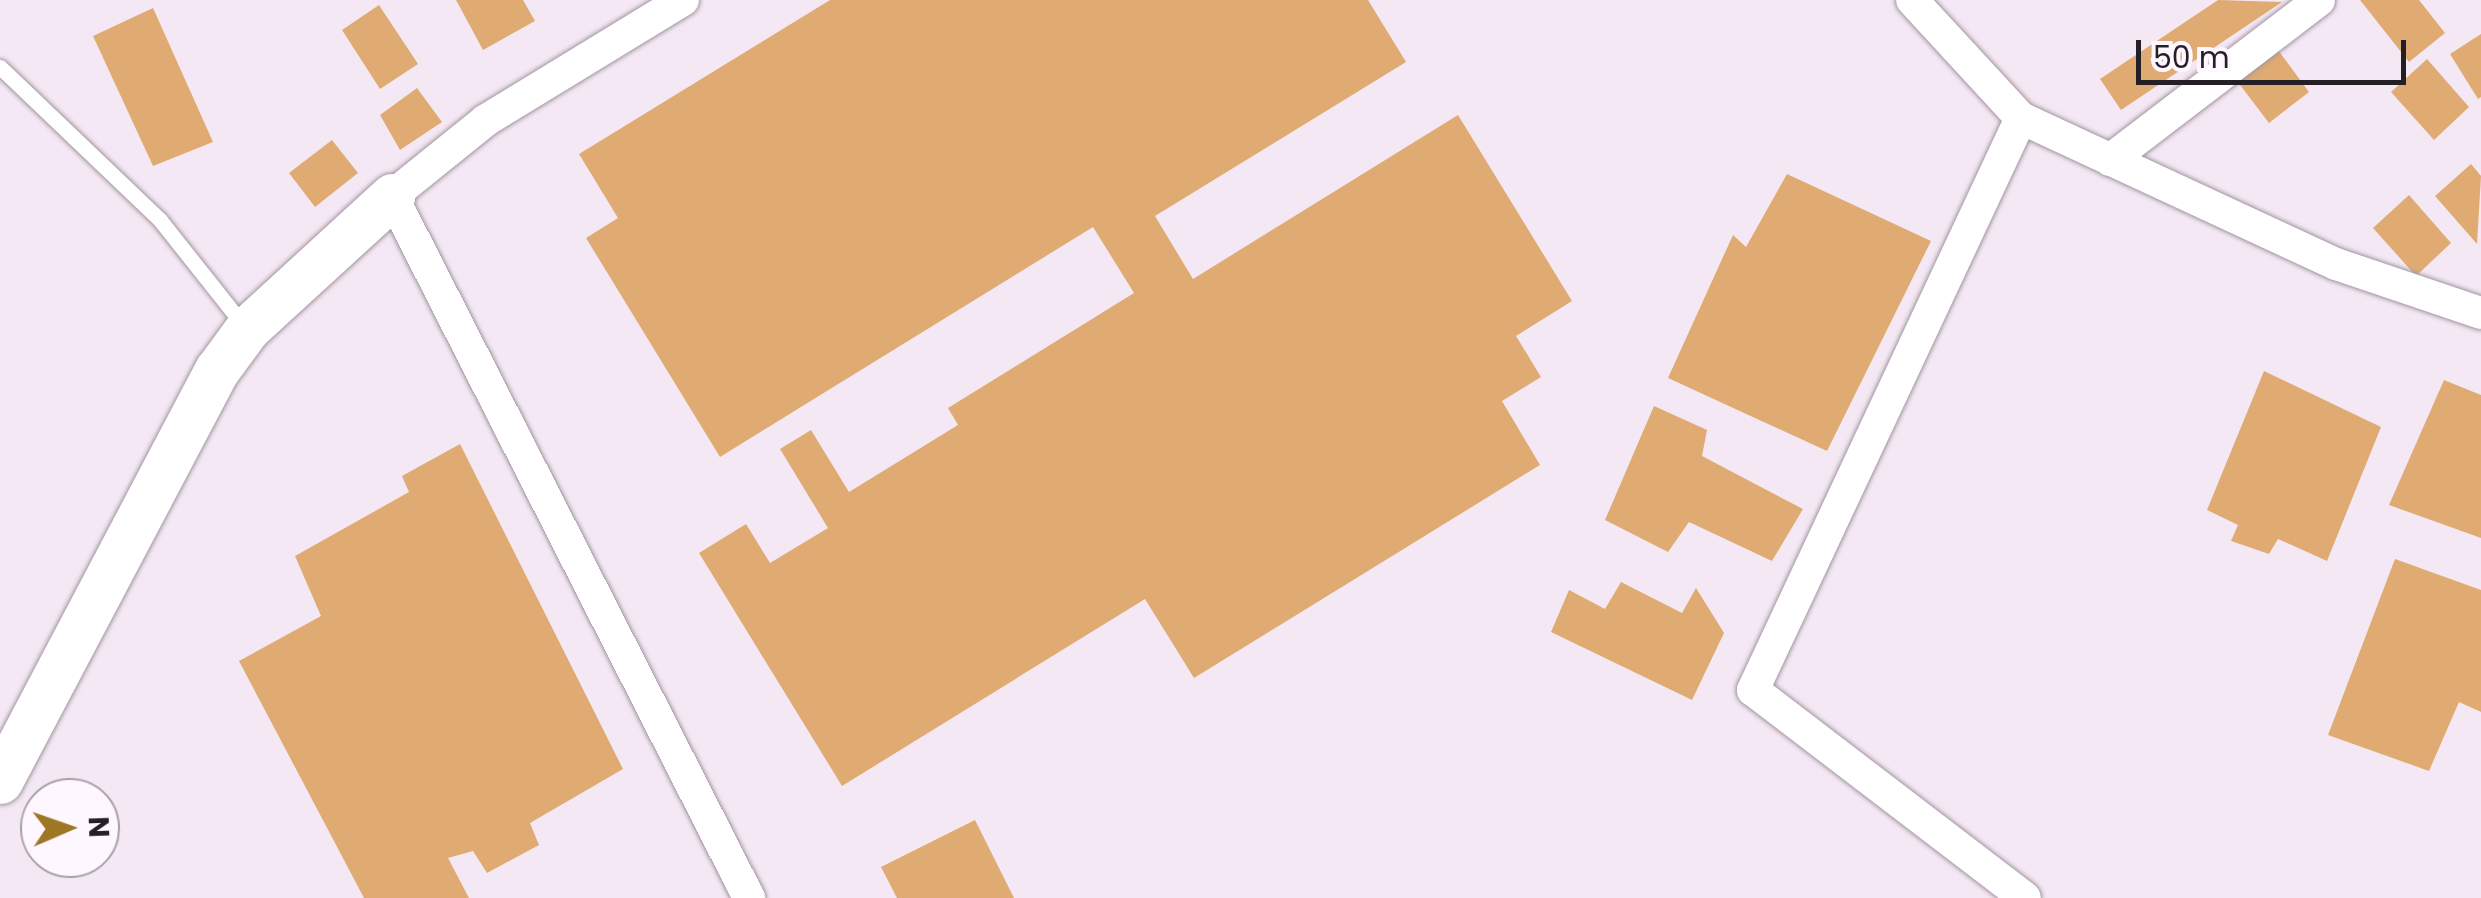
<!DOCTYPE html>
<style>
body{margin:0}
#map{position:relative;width:2481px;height:898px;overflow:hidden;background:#f5e8f5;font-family:Poppins,sans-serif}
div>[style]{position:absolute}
.building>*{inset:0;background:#dfab72}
.roads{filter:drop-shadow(0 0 2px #a195a0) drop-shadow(0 0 2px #a195a0)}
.lane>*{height:15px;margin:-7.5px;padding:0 7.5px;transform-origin:7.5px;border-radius:7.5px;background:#fff}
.street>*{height:32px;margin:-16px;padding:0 16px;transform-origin:16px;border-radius:16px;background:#fff}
.secondary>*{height:45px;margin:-22.5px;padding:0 22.5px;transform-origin:22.5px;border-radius:22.5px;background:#fff}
span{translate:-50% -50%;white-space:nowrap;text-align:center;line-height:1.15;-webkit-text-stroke:8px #fff7ff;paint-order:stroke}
.north{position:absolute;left:20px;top:778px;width:100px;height:100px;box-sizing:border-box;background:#fff7ff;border:2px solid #a7a1a7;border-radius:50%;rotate:88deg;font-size:28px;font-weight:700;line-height:40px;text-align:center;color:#241f24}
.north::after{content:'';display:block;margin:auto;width:35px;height:45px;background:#9d7724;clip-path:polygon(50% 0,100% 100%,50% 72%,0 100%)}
.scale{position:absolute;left:2136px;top:40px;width:270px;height:45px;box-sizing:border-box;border:5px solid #241f24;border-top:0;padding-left:12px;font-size:30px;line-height:35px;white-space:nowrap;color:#241f24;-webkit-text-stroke:8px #fff7ff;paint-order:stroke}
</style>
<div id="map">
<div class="building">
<div style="clip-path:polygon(456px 0,523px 0,535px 21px,483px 50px)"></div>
<div style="clip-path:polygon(830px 0,1368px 0,1406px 62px,1155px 216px,1193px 279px,1458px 115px,1572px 301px,1516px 336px,1541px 377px,1502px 401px,1540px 465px,1194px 678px,1145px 599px,842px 786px,699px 553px,746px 524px,770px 563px,828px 528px,780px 449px,811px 430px,849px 492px,958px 425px,948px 408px,1134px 293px,1093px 227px,720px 457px,586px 238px,618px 218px,579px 154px)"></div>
<div style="clip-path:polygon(2218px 0,2282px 2px,2121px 110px,2100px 79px)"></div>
<div style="clip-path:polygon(2360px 0,2419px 0,2445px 33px,2409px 62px)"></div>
<div style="clip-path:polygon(379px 5px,418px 64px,380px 89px,342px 30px)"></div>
<div style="clip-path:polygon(153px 8px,213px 142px,153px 166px,93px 36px)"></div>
<div style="clip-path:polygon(2481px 34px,2481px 97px,2478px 99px,2450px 54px)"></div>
<div style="clip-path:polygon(2278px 50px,2309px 92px,2269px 123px,2237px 81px)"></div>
<div style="clip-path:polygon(2427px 59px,2469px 107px,2434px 140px,2391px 92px)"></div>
<div style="clip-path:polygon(417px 88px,442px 122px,400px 150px,380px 115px)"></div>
<div style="clip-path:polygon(332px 140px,358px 173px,315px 207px,289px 173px)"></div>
<div style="clip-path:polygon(2471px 164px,2481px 176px,2477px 244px,2435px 196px)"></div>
<div style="clip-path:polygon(1787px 174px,1931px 241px,1827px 451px,1668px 378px,1733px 235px,1746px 247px)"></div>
<div style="clip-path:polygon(2409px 195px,2451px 243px,2416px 276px,2373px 228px)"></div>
<div style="clip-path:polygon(2264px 371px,2381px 427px,2327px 561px,2278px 539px,2269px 554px,2231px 541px,2238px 525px,2207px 510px)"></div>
<div style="clip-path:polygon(2444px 380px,2481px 395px,2481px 538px,2389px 505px)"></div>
<div style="clip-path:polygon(1654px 406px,1707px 430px,1702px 456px,1803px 509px,1772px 561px,1689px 522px,1668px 552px,1605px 520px)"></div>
<div style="clip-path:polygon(460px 444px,623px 769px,530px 823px,539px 845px,487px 873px,473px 851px,448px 858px,469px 898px,364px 898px,239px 661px,321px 616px,295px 556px,409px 492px,402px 476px)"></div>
<div style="clip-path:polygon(2395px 559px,2481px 590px,2481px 712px,2459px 702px,2429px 771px,2328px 735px)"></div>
<div style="clip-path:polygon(1621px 582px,1682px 613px,1696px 588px,1724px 633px,1692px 700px,1551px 632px,1569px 590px,1605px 609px)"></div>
<div style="clip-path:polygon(975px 820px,1014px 898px,897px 898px,881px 867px)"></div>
</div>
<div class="roads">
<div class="lane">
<div style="left:0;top:67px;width:221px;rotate:43.7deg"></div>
<div style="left:160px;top:220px;width:135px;rotate:51.6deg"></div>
</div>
<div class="street">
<div style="left:683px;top:0;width:232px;rotate:148.6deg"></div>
<div style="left:485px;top:121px;width:119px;rotate:141.1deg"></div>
<div style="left:392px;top:196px;width:788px;rotate:63.04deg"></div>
<div style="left:1912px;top:0;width:161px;rotate:47.3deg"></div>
<div style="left:2021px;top:118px;width:347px;rotate:24.9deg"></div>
<div style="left:2336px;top:264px;width:153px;rotate:18.7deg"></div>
<div style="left:2021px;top:118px;width:632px;rotate:115.1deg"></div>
<div style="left:1753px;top:690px;width:342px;rotate:37.4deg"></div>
<div style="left:2110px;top:160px;width:263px;rotate:-37.4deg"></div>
</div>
<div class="secondary">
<div style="left:0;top:781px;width:465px;rotate:-62.2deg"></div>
<div style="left:217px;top:370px;width:51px;rotate:-53.8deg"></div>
<div style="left:247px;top:329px;width:197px;rotate:-42.5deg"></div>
</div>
</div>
<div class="north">N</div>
<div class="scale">50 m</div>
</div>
